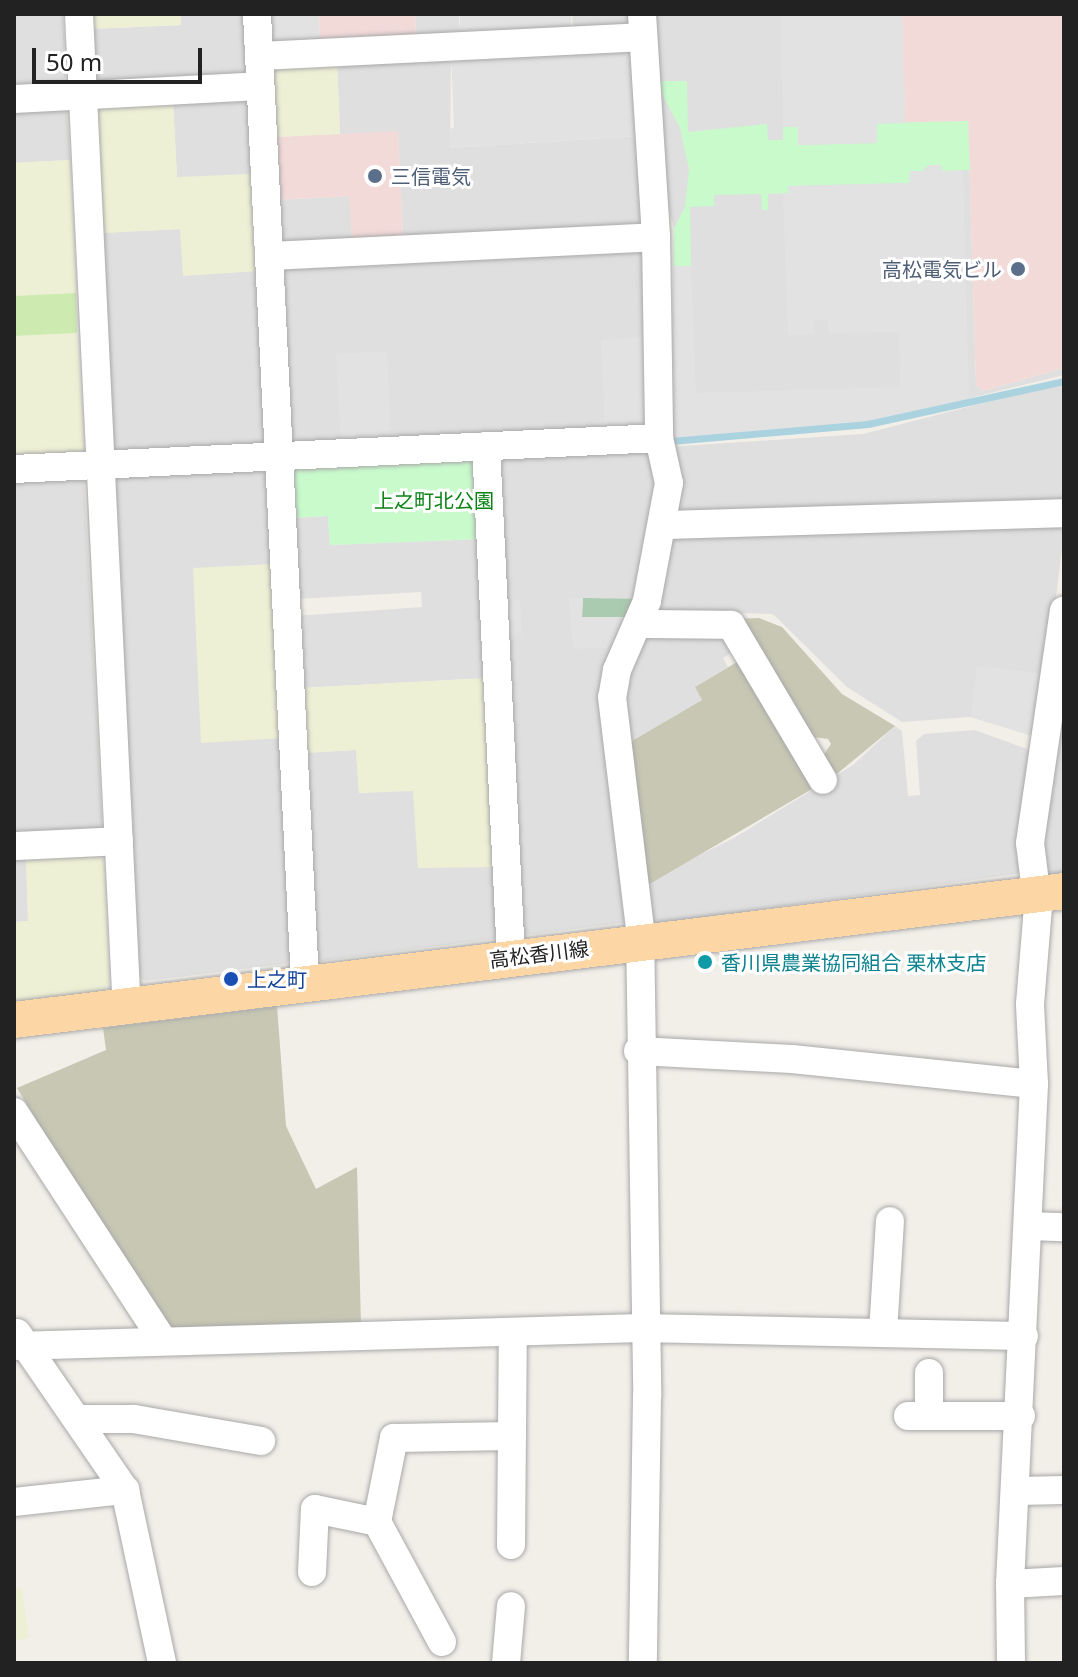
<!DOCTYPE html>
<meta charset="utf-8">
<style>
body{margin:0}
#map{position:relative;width:1078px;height:1677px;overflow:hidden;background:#f2efe9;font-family:"Noto Sans","Noto Sans JP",sans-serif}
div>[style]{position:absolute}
.residential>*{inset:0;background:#e0dfdf}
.commercial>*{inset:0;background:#f2dad9}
.construction>*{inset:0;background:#c7c7b4}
.farmland>*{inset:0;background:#eef0d5}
.grass>*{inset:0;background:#cdebb0}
.cemetery>*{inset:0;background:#aacbaf}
.park>*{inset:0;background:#c8facc}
.parking>*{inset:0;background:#e2e2e2}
.stream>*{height:7px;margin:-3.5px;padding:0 3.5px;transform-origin:3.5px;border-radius:3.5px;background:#aad3df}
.roads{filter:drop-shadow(0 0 2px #a9a9a9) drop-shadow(0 0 2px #a9a9a9)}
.minor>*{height:28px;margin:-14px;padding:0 14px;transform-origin:14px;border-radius:14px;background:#fff}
.major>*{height:36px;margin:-18px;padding:0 18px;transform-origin:18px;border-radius:18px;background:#fcd6a4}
.dots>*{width:22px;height:22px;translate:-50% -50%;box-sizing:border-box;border:4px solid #fff;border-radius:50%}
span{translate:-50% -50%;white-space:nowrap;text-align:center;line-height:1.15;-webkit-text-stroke:6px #fff;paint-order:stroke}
.service-label{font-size:20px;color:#4e5e75}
.left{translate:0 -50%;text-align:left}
.right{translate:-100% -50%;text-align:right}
.park-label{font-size:20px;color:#0c8416}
.street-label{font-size:20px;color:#222}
.culture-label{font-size:20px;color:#0d838f}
.transit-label{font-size:20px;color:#164399}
.frame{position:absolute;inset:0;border:16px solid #222;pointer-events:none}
.scale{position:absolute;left:32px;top:48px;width:170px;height:36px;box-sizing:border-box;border:4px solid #222;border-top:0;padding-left:10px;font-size:24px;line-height:28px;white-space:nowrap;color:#222;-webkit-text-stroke:6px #fff;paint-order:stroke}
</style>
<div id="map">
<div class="residential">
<div style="clip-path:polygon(14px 14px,63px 14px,66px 77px,59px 85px,14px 87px)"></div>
<div style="clip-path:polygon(181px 14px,248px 14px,250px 69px,243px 76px,101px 83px,93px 76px,91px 29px,181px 25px)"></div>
<div style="clip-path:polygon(415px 14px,459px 14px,460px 34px,416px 36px)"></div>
<div style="clip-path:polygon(572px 14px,634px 14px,634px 19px,627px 26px,573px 29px)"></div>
<div style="clip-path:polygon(655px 14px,902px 14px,905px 122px,968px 121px,976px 385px,983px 391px,1064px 368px,1064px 375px,868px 423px,670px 438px,674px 228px,665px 196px)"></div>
<div style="clip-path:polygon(451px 55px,450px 148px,639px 136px,643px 220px,636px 227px,403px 238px,398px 132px,340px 134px,337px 61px)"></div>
<div style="clip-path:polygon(243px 99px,251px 105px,254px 174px,177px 178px,173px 102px)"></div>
<div style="clip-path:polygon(60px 106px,67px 113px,70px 160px,14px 163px,14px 108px)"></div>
<div style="clip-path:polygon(350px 196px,352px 240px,286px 243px,278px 236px,276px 200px)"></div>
<div style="clip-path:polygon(180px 229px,259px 271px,267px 439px,259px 448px,121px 454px,111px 446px,101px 233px)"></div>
<div style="clip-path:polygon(636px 247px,644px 254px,647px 421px,638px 430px,297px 447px,288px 437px,279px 273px,287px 264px)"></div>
<div style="clip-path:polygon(1064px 382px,1064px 506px,681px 517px,676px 506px,668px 447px,863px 434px)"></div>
<div style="clip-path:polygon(646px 448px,653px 456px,662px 495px,654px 541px,607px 675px,630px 922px,527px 935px,517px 927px,497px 464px,504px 454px)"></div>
<div style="clip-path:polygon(261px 467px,269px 475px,274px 564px,193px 569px,282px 738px,292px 956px,286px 964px,145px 981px,136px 974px,112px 482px,120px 474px)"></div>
<div style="clip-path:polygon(77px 474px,84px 482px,102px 825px,94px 833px,14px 837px,14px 477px)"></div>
<div style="clip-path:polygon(328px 516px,330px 545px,481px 539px,488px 678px,301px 688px,296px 616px,422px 607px,421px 592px,296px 599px,292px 518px)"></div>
<div style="clip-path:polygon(1055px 522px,1064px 532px,1039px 738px,970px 717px,902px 722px,847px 687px,773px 614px,655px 610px,667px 541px,681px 532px)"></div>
<div style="clip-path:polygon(642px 630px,721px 630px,732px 652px,723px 658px,728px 667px,695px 687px,702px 700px,620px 748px,623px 667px)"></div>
<div style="clip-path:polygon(1064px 684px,1064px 874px,1038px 878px)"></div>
<div style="clip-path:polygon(895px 726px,902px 731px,908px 796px,920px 795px,916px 741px,924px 734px,975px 730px,1038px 753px,1030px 872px,647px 925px,641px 889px,657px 876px,734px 838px,853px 765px)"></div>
<div style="clip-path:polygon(356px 750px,359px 793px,413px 790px,497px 867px,500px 931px,494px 939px,321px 961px,314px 957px,304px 753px)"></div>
<div style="clip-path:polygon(26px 855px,28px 921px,14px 922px,14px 856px)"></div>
</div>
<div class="commercial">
<div style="clip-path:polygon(319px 14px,415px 14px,416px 36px,320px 41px)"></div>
<div style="clip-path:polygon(902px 14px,1064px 14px,1064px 368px,983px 391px,976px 385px,968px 121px,905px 123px)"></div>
<div style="clip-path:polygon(398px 131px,403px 238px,352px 240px,349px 196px,276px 200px,273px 137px)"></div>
</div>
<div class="construction">
<div style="clip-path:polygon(759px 618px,782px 627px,842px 694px,895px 726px,832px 778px,820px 760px,831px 744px,828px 739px,806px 736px,736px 619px)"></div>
<div style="clip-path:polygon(737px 662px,819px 785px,641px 889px,620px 748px,702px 700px,695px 687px)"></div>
<div style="clip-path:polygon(277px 1006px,286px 1126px,316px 1189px,357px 1167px,361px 1326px,174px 1329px,158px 1320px,17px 1088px,106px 1050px,103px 1028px)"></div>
</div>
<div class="farmland">
<div style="clip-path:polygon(90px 14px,181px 14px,181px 25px,91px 29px)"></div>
<div style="clip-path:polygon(337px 61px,340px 134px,273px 137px,271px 72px,278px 63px)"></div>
<div style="clip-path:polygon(173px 102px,177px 177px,254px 174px,259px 271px,183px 276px,180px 229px,101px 233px,94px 112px,101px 105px)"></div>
<div style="clip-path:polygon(70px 160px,76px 293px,14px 296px,14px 163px)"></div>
<div style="clip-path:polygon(77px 333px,84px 449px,77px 456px,14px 459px,14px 336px)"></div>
<div style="clip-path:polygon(274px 564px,282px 738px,201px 743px,193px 568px)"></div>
<div style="clip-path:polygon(488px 678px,497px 867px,418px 868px,413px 791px,359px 793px,356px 750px,304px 753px,301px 688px)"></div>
<div style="clip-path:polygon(96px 853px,104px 861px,109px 982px,101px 992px,14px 1003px,14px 922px,28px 921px,26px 855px)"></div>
<div style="clip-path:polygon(22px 1588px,29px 1638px,14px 1641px,14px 1589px)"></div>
</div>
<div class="grass">
<div style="clip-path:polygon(76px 293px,77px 333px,14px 336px,14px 296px)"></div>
</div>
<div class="cemetery">
<div style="clip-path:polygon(583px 598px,641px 599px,635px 617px,582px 617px)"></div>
</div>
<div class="park">
<div style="clip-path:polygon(655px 81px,687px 81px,688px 132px,767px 124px,768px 140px,783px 140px,783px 127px,798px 127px,799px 145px,876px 143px,877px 123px,968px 121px,970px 170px,941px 172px,928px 166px,909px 183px,789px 186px,789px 193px,768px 194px,768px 210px,762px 210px,761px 194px,714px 195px,714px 206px,690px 207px,691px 266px,674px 266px,674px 228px,685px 207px,689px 169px,680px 128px)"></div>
<div style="clip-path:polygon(470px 456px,477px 464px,481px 539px,330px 545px,328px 516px,292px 518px,290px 473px,297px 464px)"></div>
</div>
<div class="parking">
<div style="clip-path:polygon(267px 14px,319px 14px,320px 41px,276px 43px,269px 36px)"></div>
<div style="clip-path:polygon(460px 14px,571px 14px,571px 30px,460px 36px)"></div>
<div style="clip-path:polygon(781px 14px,902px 14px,905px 123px,877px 124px,877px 143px,798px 145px,798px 127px,783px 127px)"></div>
<div style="clip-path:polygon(627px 47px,635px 54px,639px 136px,450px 148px,449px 129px,454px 128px,451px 55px)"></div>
<div style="clip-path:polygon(928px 165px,941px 165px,942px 171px,963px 170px,969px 401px,835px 427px,670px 438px,674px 266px,691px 266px,696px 393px,900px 387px,899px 332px,829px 333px,828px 320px,814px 321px,814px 334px,788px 335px,783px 194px,789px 193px,788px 186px,909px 183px,910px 171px,927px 171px)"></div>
<div style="clip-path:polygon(646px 337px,647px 421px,638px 430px,605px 432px,601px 340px)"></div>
<div style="clip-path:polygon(387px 351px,391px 443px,341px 445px,336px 354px)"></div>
<div style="clip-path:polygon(569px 598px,583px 598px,582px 617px,635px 617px,620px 647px,573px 649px)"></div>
<div style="clip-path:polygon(520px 600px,522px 634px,505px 636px,503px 601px)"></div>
<div style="clip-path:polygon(977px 666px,1047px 674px,1039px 738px,971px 717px)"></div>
</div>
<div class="stream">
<div style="left:671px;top:441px;width:198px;rotate:-4.9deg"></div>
<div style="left:868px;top:424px;width:201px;rotate:-12.4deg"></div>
</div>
<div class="roads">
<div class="minor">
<div style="left:79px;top:14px;width:979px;rotate:87.25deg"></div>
<div style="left:126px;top:992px;width:14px;rotate:65deg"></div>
<div style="left:257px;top:14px;width:970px;rotate:87.16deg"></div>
<div style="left:642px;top:14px;width:223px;rotate:86.4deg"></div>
<div style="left:656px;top:237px;width:201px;rotate:89.1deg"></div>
<div style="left:659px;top:438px;width:46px;rotate:77.5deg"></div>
<div style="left:669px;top:483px;width:120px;rotate:100.6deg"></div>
<div style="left:647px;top:601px;width:75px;rotate:113.5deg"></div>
<div style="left:617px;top:670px;width:27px;rotate:100deg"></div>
<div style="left:612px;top:697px;width:234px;rotate:83.1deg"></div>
<div style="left:640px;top:929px;width:467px;rotate:89.1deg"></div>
<div style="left:647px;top:1396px;width:267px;rotate:90.9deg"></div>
<div style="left:259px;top:56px;width:383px;rotate:-2.8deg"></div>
<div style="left:14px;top:99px;width:246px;rotate:-3deg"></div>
<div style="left:269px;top:256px;width:387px;rotate:-2.8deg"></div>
<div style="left:486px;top:446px;width:512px;rotate:87.2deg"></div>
<div style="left:14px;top:469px;width:646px;rotate:-2.75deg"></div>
<div style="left:664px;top:525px;width:400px;rotate:-1.7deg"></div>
<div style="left:638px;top:624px;width:93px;rotate:0.6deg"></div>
<div style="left:731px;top:625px;width:180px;rotate:59.3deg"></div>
<div style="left:14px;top:846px;width:105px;rotate:-2.7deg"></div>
<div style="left:638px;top:1051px;width:154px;rotate:3deg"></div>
<div style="left:792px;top:1059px;width:243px;rotate:5.9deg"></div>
<div style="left:14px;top:1112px;width:273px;rotate:56.9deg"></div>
<div style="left:1028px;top:1226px;width:36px;rotate:2deg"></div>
<div style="left:883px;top:1332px;width:111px;rotate:-86.4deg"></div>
<div style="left:17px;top:1333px;width:191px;rotate:55.5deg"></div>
<div style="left:125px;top:1490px;width:177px;rotate:77.9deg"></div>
<div style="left:14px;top:1346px;width:628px;rotate:-1.64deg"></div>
<div style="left:642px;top:1328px;width:382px;rotate:1.2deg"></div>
<div style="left:908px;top:1416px;width:113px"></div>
<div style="left:929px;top:1416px;width:43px;rotate:-90deg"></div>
<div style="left:78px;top:1419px;width:56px"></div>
<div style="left:134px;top:1419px;width:129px;rotate:9.8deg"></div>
<div style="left:1018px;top:1491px;width:46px;rotate:-1.2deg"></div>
<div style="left:14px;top:1502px;width:112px;rotate:-6.2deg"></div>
<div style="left:511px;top:1545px;width:213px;rotate:-89.5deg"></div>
<div style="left:312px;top:1572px;width:63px;rotate:-87.3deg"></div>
<div style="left:315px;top:1509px;width:63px;rotate:11.8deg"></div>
<div style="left:1010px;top:1584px;width:54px;rotate:-3.2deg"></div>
<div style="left:442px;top:1642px;width:136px;rotate:-118.4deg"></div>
<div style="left:377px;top:1522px;width:86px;rotate:-78.6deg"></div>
<div style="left:394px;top:1438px;width:118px;rotate:-1deg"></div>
<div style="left:506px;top:1663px;width:57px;rotate:-85deg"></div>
<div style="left:1011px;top:1663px;width:79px;rotate:-90.7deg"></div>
<div style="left:1010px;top:1584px;width:501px;rotate:-87.25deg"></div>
<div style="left:1034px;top:1084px;width:80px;rotate:-92.9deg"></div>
<div style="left:1030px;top:1004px;width:97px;rotate:-85.3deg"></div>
<div style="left:1038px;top:907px;width:64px;rotate:-97.1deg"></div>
<div style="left:1030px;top:843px;width:235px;rotate:-81.7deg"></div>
</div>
<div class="major">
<div style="left:14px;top:1020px;width:1058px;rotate:-7deg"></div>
</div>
</div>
<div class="dots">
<div style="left:375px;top:176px;background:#5c6f8a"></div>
<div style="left:1018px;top:269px;background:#5c6f8a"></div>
<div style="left:705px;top:962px;background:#0f9aa8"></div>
<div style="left:231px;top:979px;background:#1a4fb4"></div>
</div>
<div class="service-label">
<span class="left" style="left:391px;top:176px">三信電気</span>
<span class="right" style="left:1002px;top:269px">高松電気ビル</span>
</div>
<div class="park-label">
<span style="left:434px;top:500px">上之町北公園</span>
</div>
<div class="street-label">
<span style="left:539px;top:954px;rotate:-7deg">高松香川線</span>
</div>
<div class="culture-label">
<span class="left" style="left:721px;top:962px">香川県農業協同組合 栗林支店</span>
</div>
<div class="transit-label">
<span class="left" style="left:247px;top:979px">上之町</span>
</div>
<div class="frame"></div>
<div class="scale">50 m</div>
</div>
